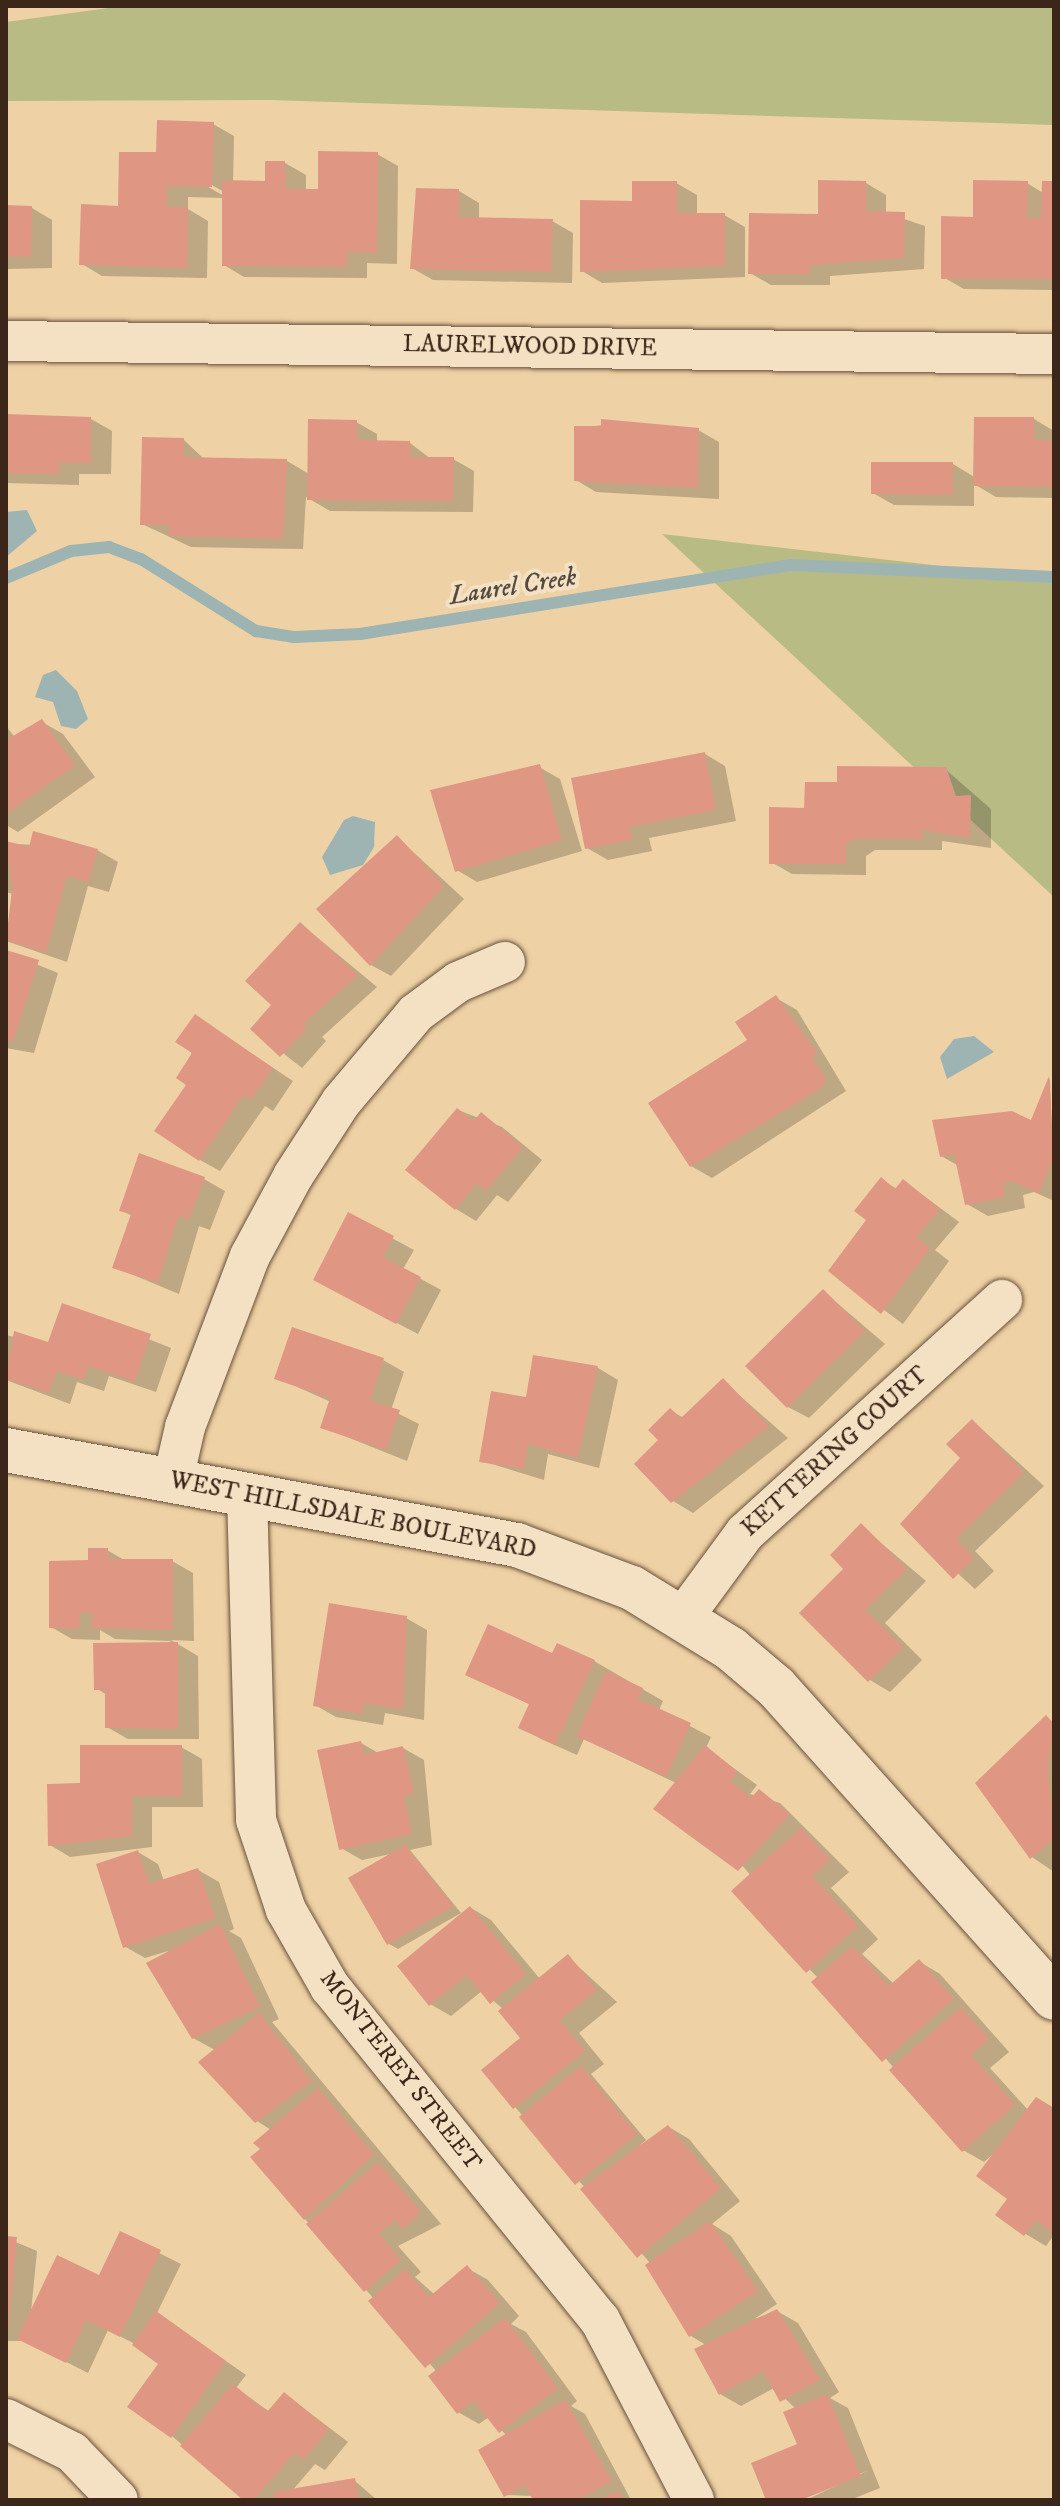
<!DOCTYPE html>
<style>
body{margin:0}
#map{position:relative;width:1060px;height:2506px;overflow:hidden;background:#eed1a4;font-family:"IM FELL DW Pica",serif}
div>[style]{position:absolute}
.green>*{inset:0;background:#b9bb85}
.water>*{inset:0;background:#9eb4b2}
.shadow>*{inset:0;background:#0003}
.stream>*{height:12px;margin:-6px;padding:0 6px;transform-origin:6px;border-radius:6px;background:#9eb4b2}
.building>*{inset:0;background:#df9784}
.roads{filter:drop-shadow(0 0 2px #68513c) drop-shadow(0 0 2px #68513c)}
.minor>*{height:40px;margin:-20px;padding:0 20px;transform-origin:20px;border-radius:20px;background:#f4e1c4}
.secondary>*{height:44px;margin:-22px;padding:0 22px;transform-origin:22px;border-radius:22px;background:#f4e1c4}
span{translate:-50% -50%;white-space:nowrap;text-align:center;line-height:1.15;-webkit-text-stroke:8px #f4e1c4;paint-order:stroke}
.street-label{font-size:24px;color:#3b2619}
.water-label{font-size:26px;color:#544a3f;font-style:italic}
.frame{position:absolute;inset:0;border:8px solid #3b2619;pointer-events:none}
</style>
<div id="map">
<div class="green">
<div style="clip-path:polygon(123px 6px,1054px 6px,1054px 125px,271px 100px,6px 101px,6px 22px)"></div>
<div style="clip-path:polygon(662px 534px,1054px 579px,1054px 897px)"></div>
</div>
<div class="water">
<div style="clip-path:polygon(27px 510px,37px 531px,6px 557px,6px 512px)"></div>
<div style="clip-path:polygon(56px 670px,77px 691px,88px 719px,76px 729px,61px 726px,53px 702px,35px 697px,43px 675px)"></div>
<div style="clip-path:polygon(353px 816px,375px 822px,374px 847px,363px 865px,330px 875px,322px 857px,344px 820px)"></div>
<div style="clip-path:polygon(974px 1036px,994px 1052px,947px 1079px,940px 1057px,954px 1039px)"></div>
</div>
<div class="shadow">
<div style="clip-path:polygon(evenodd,213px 124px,234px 136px,233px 182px,267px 183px,285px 163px,306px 175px,306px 191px,320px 191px,377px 154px,398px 166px,397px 264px,367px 263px,367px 278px,244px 277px,224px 265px,224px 198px,188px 197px,188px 209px,208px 221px,207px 278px,102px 276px,82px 264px,157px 154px,213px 124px,205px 181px,224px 192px,224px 196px,203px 184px,205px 181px)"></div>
<div style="clip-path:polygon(676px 183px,697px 195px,697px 215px,724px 215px,745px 227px,745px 277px,602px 283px,582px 271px,634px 203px)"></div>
<div style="clip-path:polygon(866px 183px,886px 195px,886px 213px,925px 226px,924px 269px,830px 276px,830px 285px,771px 285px,750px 273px)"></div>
<div style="clip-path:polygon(1027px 183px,1043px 193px,1054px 183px,1054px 290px,964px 289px,943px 277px)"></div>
<div style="clip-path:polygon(459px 191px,479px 203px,479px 219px,552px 221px,573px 233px,572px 283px,433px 280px,412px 268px)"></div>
<div style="clip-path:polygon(6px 207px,32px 208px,52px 220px,52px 268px,6px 269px)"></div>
<div style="clip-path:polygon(6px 416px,91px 419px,112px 431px,111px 474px,79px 474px,79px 485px,6px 483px)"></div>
<div style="clip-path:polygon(1034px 419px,1054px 431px,1054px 498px,996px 497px,974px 484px,974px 506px,894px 505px,873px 493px,953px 464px,976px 478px)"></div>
<div style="clip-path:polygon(356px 422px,377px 434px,377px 443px,410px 443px,431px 459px,453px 459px,474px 471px,473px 512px,330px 511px,306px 497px,303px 549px,191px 547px,142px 524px,184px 440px,204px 459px,287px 461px,309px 474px)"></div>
<div style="clip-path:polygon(632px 422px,646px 430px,698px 430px,719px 442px,719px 499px,596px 492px,576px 480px,576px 428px)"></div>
<div style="clip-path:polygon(42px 722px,63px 734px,95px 777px,18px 832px,6px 825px,6px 726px,17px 740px)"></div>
<div style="clip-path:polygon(705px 754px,725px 766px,736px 821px,649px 838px,652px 851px,608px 860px,587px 848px)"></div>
<div style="clip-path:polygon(539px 767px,560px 779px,582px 851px,477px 882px,457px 870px)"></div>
<div style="clip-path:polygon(945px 769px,991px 809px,991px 848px,942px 841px,942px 850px,875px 850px,866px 856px,866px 875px,792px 874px,771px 862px,839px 784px)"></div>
<div style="clip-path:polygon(397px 837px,464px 899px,391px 976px,371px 965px)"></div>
<div style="clip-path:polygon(6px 843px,97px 850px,118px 862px,109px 892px,88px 886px,67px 962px,6px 941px,13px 894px,6px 892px)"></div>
<div style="clip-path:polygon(301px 924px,377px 987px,322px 1037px,326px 1041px,302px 1068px,252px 1029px,274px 1005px)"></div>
<div style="clip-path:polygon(6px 952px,58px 973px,34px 1053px,6px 1048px)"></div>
<div style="clip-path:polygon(776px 998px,797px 1010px,846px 1091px,712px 1178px,691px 1166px)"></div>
<div style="clip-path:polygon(195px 1016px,293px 1081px,273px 1111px,265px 1106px,220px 1171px,200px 1160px,188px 1084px)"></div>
<div style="clip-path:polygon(1050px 1078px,1054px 1201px,1034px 1192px,1023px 1195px,1025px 1208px,988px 1216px,967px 1204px,959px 1166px,941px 1156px,1032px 1122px)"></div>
<div style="clip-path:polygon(458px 1110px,502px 1127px,542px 1160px,508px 1202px,497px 1195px,476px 1221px,456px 1209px)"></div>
<div style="clip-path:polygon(204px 1179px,225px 1191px,210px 1230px,199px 1226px,179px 1294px,114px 1267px,132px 1216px,121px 1210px)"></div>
<div style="clip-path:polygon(882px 1180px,897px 1189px,904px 1181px,959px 1222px,935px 1250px,949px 1261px,903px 1324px,831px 1271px,868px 1220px)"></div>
<div style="clip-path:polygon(349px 1215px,414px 1250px,403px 1269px,441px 1290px,418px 1334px,336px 1291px)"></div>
<div style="clip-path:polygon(823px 1291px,885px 1344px,809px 1418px,788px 1407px)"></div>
<div style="clip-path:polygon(63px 1305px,171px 1348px,156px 1392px,109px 1376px,104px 1391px,77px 1382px,70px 1404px,6px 1380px,6px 1335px,49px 1345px)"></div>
<div style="clip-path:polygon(535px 1357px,598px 1368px,618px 1380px,599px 1468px,548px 1454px,544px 1480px,482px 1461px,528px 1400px)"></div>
<div style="clip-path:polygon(383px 1360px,404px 1372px,391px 1410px,419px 1424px,407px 1461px,322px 1427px,331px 1402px,277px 1378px)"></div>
<div style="clip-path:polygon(723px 1381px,788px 1438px,693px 1513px,673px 1501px,661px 1440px,671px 1411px,684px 1418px)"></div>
<div style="clip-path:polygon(973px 1421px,1044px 1486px,975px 1551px,994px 1571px,975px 1589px,903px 1524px,963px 1458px)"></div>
<div style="clip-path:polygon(861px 1526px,926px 1581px,885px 1623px,922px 1660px,890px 1692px,870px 1680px,846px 1569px)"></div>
<div style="clip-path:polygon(107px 1550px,126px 1561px,172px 1561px,193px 1573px,194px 1641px,171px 1640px,198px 1656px,199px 1739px,128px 1739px,107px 1727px,107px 1695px,96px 1688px,171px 1641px,115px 1639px,100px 1630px,100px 1640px,72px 1639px,51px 1627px,90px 1562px)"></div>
<div style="clip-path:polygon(406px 1618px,427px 1630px,424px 1720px,385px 1713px,383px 1725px,336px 1717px,315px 1705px)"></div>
<div style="clip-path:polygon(553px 1656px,594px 1661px,663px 1701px,659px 1710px,711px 1737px,706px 1748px,757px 1785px,750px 1794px,780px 1803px,849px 1872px,831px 1888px,878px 1939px,862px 1954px,894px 1984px,920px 1962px,940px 1974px,1009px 2052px,990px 2068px,1028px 2110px,1054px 2110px,1054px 2235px,1046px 2246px,1009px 2224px,1010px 2199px,992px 2155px,984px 2162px,963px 2150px,818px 1978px,734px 1891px,751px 1876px,676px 1783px,584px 1739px,577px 1755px,541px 1739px,521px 1727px,531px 1705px,467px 1674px)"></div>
<div style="clip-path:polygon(1047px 1718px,1054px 1722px,1054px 1872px,1032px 1857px)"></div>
<div style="clip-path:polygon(361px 1743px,380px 1754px,403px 1748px,424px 1760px,432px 1845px,410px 1850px,461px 1913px,398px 1949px,389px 1944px,391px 1854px,362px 1860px,341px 1848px)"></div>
<div style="clip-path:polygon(181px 1747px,202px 1759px,203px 1807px,152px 1807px,152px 1847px,70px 1857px,50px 1845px,82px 1785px)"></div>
<div style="clip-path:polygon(138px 1852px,158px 1864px,164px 1881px,198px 1870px,219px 1882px,234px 1929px,229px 1931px,241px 1938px,279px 2019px,272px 2022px,441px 2224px,398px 2246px,421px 2272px,415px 2277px,435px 2295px,467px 2268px,488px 2280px,519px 2316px,511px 2324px,526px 2332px,577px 2401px,571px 2406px,585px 2414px,631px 2500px,506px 2495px,507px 2436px,489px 2417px,479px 2424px,458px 2412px,437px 2372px,305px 2219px,263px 2149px,271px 2130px,257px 2121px,215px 2050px,193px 2038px,168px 1951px,145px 1958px,124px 1946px)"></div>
<div style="clip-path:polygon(471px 1908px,491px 1920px,540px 1979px,568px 1957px,617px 2002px,579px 2033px,604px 2064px,591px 2074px,646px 2140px,639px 2146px,669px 2127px,689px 2139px,740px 2201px,712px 2224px,731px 2236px,777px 2304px,754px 2319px,777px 2311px,798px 2323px,839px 2392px,830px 2398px,848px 2408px,880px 2488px,850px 2500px,806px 2500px,869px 2470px,796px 2500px,768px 2500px,800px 2445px,796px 2409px,774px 2388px,741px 2406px,720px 2394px,706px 2345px,691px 2336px,651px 2264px,515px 2107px,523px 2038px,503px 2009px,482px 1991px,451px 2016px,430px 2004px)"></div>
<div style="clip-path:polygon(121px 2234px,181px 2264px,157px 2313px,246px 2375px,236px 2388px,270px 2412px,285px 2394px,348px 2442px,325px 2470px,315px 2464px,292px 2491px,355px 2481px,377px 2500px,246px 2500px,172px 2436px,161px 2364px,135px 2344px,108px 2330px,88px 2373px,25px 2341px,6px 2341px,6px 2238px,37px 2251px,31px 2312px,100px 2278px)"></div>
</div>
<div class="stream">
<div style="left:6px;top:578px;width:70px;rotate:-22.6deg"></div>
<div style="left:71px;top:551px;width:38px;rotate:-6deg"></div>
<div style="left:109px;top:547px;width:34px;rotate:21deg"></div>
<div style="left:141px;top:559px;width:136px;rotate:32.1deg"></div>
<div style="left:256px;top:631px;width:39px;rotate:9deg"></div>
<div style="left:295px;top:637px;width:65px;rotate:-2.6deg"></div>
<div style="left:360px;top:634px;width:436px;rotate:-9.1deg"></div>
<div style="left:791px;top:565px;width:263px;rotate:2.6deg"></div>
</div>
<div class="building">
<div style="clip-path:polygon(157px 120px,214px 122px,212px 187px,167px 186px,167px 207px,188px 207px,187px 268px,79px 265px,81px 204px,118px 206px,119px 152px,156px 152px)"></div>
<div style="clip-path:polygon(318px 151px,378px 152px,377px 253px,347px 252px,347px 267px,222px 266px,222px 180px,265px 181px,265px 161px,285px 161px,286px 189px,318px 189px)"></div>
<div style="clip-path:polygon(818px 180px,866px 181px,866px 211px,905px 212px,904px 258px,810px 265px,810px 274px,748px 274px,749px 213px,818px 214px)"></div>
<div style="clip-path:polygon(973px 180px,1028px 181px,1027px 219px,1041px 218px,1042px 181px,1054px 181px,1054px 279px,941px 279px,941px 216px,973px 217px)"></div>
<div style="clip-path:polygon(632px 181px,677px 181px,677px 213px,725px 213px,725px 266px,580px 272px,580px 200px,632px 201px)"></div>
<div style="clip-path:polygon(416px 188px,459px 189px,459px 217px,553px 219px,551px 272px,410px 269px)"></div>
<div style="clip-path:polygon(6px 205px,32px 206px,31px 257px,6px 256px)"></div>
<div style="clip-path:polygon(6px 414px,91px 417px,91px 463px,59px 463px,59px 474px,6px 473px)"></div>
<div style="clip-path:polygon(974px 417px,1034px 417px,1034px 440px,1054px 441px,1054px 487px,973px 486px)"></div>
<div style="clip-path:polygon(308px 419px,357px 420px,357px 440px,410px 441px,411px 457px,454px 457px,453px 501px,307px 500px)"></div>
<div style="clip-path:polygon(601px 419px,699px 428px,698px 488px,574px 481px,574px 426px,601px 426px)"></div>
<div style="clip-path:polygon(142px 437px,184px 438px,184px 457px,287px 459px,283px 539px,169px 536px,169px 525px,140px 525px)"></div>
<div style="clip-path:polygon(871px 462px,953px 462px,953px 495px,871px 494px)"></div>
<div style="clip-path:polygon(42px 719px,75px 765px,6px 814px,6px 740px)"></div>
<div style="clip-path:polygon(705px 752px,716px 810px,629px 827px,632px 840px,585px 849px,571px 778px)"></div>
<div style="clip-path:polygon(540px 764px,562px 840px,455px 872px,430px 790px)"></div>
<div style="clip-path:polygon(837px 766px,946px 767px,956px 796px,971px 795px,970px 838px,922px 830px,922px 839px,854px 839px,846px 844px,846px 864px,769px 864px,769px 807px,804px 808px,805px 782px,837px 782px)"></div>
<div style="clip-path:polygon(33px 831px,98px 849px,88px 882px,67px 876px,46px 952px,6px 941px,12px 889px,6px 841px,29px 847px)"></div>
<div style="clip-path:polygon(397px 835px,444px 886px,370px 966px,316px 909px)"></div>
<div style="clip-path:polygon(300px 922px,358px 975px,303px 1024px,307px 1028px,280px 1057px,250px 1029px,271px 1005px,245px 981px)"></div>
<div style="clip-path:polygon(6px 950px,39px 960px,13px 1042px,6px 1040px)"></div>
<div style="clip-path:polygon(776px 995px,817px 1053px,812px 1057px,826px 1079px,822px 1088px,690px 1167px,648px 1103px,747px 1040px,735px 1022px)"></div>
<div style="clip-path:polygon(195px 1014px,273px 1068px,251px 1100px,244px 1095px,199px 1161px,154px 1131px,186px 1085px,176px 1078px,192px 1053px,175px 1042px)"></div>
<div style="clip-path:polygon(1049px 1076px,1054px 1157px,1039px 1193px,1011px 1181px,1003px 1184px,1005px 1197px,965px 1205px,954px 1154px,940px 1157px,932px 1120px,1012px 1111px,1031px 1120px)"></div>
<div style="clip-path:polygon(457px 1108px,474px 1121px,481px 1112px,523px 1147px,486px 1191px,477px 1183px,455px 1210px,405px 1170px)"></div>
<div style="clip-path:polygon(139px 1153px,205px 1177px,189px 1220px,178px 1216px,158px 1283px,112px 1268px,131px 1214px,119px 1211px)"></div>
<div style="clip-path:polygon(881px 1177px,895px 1189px,903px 1179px,940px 1209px,916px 1237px,930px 1248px,881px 1314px,828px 1271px,866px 1220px,854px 1211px)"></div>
<div style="clip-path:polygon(348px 1212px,394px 1236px,383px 1257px,421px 1277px,396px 1324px,313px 1280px)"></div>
<div style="clip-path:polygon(823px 1289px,865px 1331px,787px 1408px,745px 1366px)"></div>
<div style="clip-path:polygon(62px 1303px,151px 1334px,135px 1382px,88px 1366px,83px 1380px,56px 1371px,49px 1393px,6px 1379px,14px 1331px,48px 1342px)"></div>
<div style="clip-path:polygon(292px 1327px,384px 1358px,370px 1401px,400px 1410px,386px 1450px,320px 1428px,330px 1398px,274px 1379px)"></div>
<div style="clip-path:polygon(533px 1355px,598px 1366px,578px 1458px,528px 1444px,524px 1469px,479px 1462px,491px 1391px,526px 1397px)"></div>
<div style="clip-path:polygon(723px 1378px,769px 1426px,671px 1503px,634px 1464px,658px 1440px,648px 1430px,670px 1408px,681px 1418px)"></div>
<div style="clip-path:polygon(972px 1419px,1024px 1473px,956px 1538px,974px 1558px,953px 1579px,900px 1524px,960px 1458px,946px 1444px)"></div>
<div style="clip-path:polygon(861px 1523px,907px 1569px,865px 1610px,903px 1647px,868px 1682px,799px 1613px,843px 1569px,830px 1555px)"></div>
<div style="clip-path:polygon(88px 1548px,108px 1548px,108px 1559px,173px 1559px,173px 1630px,92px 1628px,92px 1613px,80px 1613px,79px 1629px,49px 1628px,49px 1561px,88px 1560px)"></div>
<div style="clip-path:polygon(329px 1603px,407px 1616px,403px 1709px,364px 1703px,363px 1714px,313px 1706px)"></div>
<div style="clip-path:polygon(488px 1624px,552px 1653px,557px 1643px,595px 1660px,555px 1745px,518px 1728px,529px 1704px,465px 1675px)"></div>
<div style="clip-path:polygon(178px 1642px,178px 1729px,105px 1728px,105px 1690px,94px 1690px,93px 1643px)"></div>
<div style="clip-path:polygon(606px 1671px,643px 1688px,638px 1699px,691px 1723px,666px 1777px,576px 1736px)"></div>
<div style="clip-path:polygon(1046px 1715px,1054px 1724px,1048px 1769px,1054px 1838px,1030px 1859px,975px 1783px)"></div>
<div style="clip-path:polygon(361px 1741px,364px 1755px,403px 1746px,414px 1793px,404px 1796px,412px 1834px,339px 1850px,317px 1750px)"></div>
<div style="clip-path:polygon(80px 1745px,182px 1745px,182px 1796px,132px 1796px,132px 1836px,48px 1846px,47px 1784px,80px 1783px)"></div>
<div style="clip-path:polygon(705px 1745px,738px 1772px,730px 1781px,751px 1798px,759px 1789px,790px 1814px,738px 1871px,653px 1809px)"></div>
<div style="clip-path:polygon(801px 1828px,830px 1859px,812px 1876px,858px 1926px,806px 1973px,731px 1891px)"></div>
<div style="clip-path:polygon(405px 1845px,453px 1906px,387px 1945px,348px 1878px)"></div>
<div style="clip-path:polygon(138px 1850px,149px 1884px,198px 1868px,215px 1918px,123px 1948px,96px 1864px)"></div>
<div style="clip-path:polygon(470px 1906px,526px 1974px,490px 2004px,467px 1975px,429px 2006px,397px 1966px)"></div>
<div style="clip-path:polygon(220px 1924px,260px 2007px,192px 2039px,146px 1963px)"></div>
<div style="clip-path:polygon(852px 1946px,889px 1986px,919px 1959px,954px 1999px,882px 2062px,811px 1982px)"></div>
<div style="clip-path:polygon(568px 1954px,597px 1990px,560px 2020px,585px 2051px,513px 2109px,481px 2070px,520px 2038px,498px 2011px)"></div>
<div style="clip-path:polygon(961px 2007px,989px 2039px,971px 2055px,1015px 2105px,962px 2152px,889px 2070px)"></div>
<div style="clip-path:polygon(259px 2013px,312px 2081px,255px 2123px,198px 2062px)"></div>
<div style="clip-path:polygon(581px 2066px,637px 2134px,575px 2185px,519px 2117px)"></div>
<div style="clip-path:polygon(318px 2088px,374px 2154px,304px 2220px,250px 2157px,260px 2149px,253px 2143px)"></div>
<div style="clip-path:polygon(1036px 2097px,1054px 2108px,1054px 2234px,1036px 2220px,1024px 2236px,995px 2215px,1007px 2199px,976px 2176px)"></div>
<div style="clip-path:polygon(668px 2125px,721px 2188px,637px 2258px,580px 2189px)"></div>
<div style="clip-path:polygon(378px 2162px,421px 2212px,402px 2229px,395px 2220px,379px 2234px,401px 2260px,364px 2292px,306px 2224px)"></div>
<div style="clip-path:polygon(710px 2221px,758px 2291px,689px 2337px,645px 2265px)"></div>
<div style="clip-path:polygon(120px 2231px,161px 2250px,120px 2337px,86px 2320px,66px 2363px,17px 2339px,57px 2255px,99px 2275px)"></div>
<div style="clip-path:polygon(6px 2236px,17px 2237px,8px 2331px,6px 2331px)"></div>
<div style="clip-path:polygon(467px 2265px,500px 2303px,425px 2368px,368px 2301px,405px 2269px,429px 2297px)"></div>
<div style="clip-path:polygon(777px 2309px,820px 2380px,780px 2402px,763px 2371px,719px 2395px,694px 2349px)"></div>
<div style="clip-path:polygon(156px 2311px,226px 2361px,171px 2438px,127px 2407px,158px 2364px,132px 2345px)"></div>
<div style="clip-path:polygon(505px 2318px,558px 2388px,499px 2433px,474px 2401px,457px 2414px,428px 2376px)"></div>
<div style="clip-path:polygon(233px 2384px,267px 2412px,284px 2392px,329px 2429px,303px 2460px,294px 2453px,254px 2500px,243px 2500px,180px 2446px)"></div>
<div style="clip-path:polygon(827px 2394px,861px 2476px,801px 2500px,766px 2500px,751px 2463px,797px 2444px,783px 2412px)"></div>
<div style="clip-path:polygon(565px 2400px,612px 2481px,579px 2500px,533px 2500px,525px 2485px,504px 2497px,478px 2450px)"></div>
<div style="clip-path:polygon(355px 2478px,359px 2500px,275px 2500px,273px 2492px)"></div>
<div style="clip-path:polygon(620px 2491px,623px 2500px,596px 2500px)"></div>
</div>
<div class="roads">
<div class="minor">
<div style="left:6px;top:341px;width:1048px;rotate:0.71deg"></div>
<div style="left:173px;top:1480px;width:54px;rotate:-77.2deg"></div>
<div style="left:185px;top:1427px;width:183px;rotate:-69.2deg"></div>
<div style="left:250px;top:1256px;width:91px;rotate:-61.7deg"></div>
<div style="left:293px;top:1176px;width:88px;rotate:-57deg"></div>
<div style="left:341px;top:1102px;width:116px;rotate:-49.9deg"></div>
<div style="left:416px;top:1013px;width:52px;rotate:-36.4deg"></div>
<div style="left:458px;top:982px;width:51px;rotate:-23.1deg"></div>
<div style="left:247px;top:1494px;width:326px;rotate:88.4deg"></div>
<div style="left:256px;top:1820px;width:95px;rotate:71.6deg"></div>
<div style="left:286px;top:1910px;width:89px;rotate:60.3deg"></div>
<div style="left:330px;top:1987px;width:429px;rotate:51deg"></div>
<div style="left:600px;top:2320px;width:203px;rotate:62.4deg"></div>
<div style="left:684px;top:1616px;width:103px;rotate:-53.7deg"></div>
<div style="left:745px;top:1533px;width:347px;rotate:-42.2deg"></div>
<div style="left:6px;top:2419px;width:74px;rotate:26.6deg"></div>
<div style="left:72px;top:2452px;width:66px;rotate:46.2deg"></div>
</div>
<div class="secondary">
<div style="left:6px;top:1450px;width:520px;rotate:10.53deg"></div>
<div style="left:517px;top:1545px;width:123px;rotate:20.5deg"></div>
<div style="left:632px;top:1588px;width:116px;rotate:31.6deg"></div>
<div style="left:731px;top:1649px;width:59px;rotate:40.2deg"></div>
<div style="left:776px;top:1687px;width:417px;rotate:48.2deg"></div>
</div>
</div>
<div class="street-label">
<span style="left:530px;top:347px;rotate:1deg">LAURELWOOD DRIVE</span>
<span style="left:835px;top:1452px;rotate:-42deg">KETTERING COURT</span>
<span style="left:353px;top:1516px;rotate:11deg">WEST HILLSDALE BOULEVARD</span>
<span style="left:400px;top:2071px;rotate:52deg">MONTEREY STREET</span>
</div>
<div class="water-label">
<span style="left:513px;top:587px;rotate:-9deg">Laurel Creek</span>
</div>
<div class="frame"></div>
</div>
